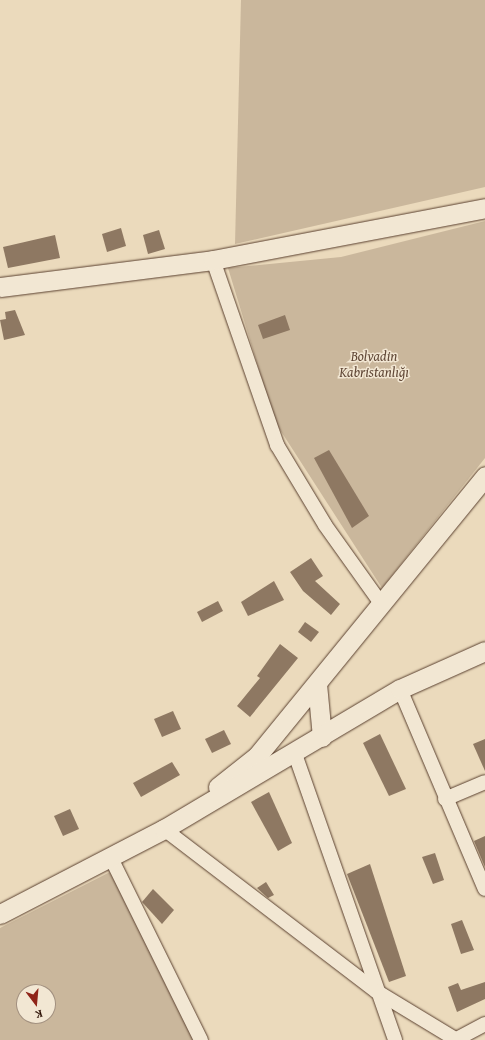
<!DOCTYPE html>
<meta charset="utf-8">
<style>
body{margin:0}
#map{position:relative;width:485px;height:1040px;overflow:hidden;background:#ebdabc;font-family:"Gentium Book Plus",serif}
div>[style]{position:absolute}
.green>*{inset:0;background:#cab79c}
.building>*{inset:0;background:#8e7862}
.roads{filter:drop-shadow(0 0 1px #5a402f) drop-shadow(0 0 1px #5a402f)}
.street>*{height:14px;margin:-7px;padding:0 7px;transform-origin:7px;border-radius:7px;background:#f2e7d3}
.secondary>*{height:19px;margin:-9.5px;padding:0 9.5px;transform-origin:9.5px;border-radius:9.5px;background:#f2e7d3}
span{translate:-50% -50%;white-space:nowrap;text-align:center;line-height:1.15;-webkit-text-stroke:3px #f2e7d3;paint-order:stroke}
.park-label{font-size:14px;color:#614837;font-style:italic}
.north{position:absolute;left:16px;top:984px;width:40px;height:40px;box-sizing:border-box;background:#f2e7d3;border:1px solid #a2907f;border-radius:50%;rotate:164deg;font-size:11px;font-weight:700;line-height:16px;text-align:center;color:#290d00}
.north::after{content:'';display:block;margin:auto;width:14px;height:18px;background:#8f2418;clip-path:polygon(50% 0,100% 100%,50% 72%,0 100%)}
</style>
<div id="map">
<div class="green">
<div style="clip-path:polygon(241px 0,485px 0,485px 187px,235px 244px)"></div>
<div style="clip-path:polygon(485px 221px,485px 458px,382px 588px,275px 422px,228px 268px,341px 257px)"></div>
<div style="clip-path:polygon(evenodd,110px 872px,193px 1040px,0 1040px,0 928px,110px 872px,24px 992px,48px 992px,48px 1016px,24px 1016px,24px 992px)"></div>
</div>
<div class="building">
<div style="clip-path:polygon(121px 228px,126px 246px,107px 252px,102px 234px)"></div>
<div style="clip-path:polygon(159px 230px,165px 249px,148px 254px,143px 235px)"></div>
<div style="clip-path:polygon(55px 235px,60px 258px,8px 268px,3px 247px)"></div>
<div style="clip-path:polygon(15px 310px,25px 335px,4px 340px,0 320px,6px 319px,5px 312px)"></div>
<div style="clip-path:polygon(285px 315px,290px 330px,263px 339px,258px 325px)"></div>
<div style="clip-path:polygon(329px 450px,369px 516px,352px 528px,314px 458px)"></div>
<div style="clip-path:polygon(311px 558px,323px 576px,315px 581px,340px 604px,331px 615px,303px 591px,290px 572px)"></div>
<div style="clip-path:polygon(274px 581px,284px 600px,248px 616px,241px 602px)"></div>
<div style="clip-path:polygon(218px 601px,223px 611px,202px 622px,197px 612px)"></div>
<div style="clip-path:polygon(305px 622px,319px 632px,311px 642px,298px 632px)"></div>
<div style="clip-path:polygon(280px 644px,298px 658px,250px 717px,237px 706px,260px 678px,257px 676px)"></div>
<div style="clip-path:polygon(173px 711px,181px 729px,162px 737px,154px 719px)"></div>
<div style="clip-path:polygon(224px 730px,231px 744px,212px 753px,205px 739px)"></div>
<div style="clip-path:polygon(380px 734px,406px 789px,389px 796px,363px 743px)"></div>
<div style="clip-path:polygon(485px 739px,485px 771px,473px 744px)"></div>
<div style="clip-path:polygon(172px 762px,180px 775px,141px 797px,133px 783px)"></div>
<div style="clip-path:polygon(269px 792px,292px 843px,278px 851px,251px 802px)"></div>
<div style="clip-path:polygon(70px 809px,79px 829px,63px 836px,54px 816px)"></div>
<div style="clip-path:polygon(485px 836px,485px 867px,474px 841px)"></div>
<div style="clip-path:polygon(435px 853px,444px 880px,433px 884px,422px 857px)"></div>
<div style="clip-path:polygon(370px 864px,406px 976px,389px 982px,347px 874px)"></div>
<div style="clip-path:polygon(266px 882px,274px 895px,268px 898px,257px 888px)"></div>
<div style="clip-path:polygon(153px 889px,174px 910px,162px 924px,142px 902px)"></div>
<div style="clip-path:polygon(462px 920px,474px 950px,461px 954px,451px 924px)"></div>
<div style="clip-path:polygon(485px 982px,485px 999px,457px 1012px,448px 987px,458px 983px,461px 990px)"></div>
</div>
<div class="roads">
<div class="street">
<div style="left:213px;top:260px;width:196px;rotate:70.9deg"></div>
<div style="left:277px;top:445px;width:93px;rotate:59deg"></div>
<div style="left:325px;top:525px;width:98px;rotate:54.5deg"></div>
<div style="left:400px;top:689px;width:217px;rotate:67deg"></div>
<div style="left:295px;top:754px;width:303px;rotate:70.7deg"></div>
<div style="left:445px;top:799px;width:43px;rotate:-23deg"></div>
<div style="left:164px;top:829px;width:267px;rotate:37.4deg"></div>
<div style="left:376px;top:991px;width:95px;rotate:31.2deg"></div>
<div style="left:111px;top:858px;width:203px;rotate:63.7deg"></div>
<div style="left:455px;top:1040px;width:34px;rotate:-28deg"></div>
</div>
<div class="secondary">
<div style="left:0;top:287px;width:215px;rotate:-7.2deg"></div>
<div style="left:213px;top:260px;width:277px;rotate:-10.8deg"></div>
<div style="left:317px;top:684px;width:53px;rotate:84.6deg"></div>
<div style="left:218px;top:787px;width:50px;rotate:-38.5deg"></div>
<div style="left:257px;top:756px;width:361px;rotate:-50.8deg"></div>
<div style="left:0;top:914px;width:185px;rotate:-27.4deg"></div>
<div style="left:164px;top:829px;width:274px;rotate:-30.7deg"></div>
<div style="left:400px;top:689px;width:93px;rotate:-24.1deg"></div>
</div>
</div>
<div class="park-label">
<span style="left:374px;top:364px">Bolvadin<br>Kabristanlığı</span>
</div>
<div class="north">K</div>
</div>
